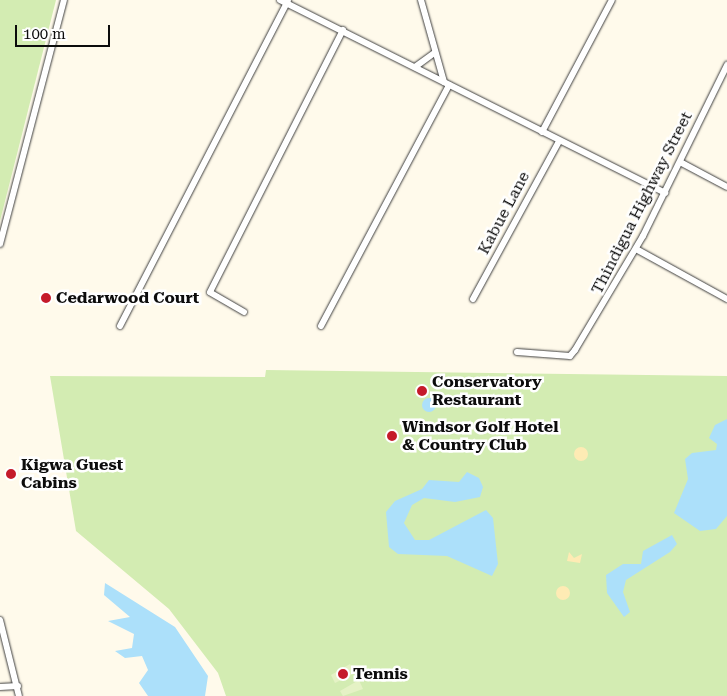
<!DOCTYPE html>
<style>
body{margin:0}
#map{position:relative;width:727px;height:696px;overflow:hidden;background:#fffaeb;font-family:"Roboto Serif",serif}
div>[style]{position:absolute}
.green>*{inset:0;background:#d3ecb2}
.sand>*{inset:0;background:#feebb4}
.round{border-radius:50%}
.pitch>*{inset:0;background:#e5f2c5}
.water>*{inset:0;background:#ace0fa}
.roads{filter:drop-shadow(0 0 1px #3f3f3f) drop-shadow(0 0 1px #3f3f3f)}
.minor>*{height:6px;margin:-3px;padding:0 3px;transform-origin:3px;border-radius:3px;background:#fff}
.dots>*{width:14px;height:14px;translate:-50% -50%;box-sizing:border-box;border:2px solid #fff;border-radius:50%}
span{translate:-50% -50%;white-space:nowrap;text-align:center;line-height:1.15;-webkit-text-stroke:5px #fff;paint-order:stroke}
.street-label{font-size:16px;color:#0c0c0c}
.poi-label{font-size:16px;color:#0c0c0c;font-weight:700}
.left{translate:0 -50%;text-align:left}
.scale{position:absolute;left:15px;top:25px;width:95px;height:22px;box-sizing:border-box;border:2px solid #0c0c0c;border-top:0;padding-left:6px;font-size:15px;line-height:18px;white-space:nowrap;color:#0c0c0c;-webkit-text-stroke:4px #fff;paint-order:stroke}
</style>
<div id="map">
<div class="green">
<div style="clip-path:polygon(0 0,56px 0,0 221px)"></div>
<div style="clip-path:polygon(266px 370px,727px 376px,727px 696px,226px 696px,218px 673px,169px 609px,76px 531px,50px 376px,265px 377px)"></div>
</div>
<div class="sand">
<div class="round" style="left:574px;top:447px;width:14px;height:14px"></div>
<div style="clip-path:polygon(569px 552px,574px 558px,582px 554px,580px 563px,567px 561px)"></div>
<div class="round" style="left:556px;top:586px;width:14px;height:14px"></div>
</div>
<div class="pitch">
<div style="clip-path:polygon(350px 664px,355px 673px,335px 683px,331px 675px)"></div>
<div style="clip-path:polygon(359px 680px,363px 689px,343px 696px,340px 691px)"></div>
</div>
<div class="water">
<div class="round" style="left:422px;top:398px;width:14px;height:14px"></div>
<div style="clip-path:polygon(727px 419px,727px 516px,716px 529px,700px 531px,674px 513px,688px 479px,685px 459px,692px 453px,716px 450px,717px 444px,709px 438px,715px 425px)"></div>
<div style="clip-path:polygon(467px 472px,479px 478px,483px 487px,480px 497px,455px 502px,424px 498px,412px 505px,404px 523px,415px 540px,429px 540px,486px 510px,493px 518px,498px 564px,492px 576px,447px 556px,398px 554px,389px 547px,386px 512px,395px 501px,422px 489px,429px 480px,459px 482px)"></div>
<div style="clip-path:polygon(672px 535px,677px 544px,670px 552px,626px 580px,623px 592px,630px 612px,624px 617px,607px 593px,606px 575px,623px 564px,641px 564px,643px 551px)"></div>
<div style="clip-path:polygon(105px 583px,175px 627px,208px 676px,205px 696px,148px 696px,139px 683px,148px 670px,142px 656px,125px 658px,115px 651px,132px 648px,134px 634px,108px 621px,130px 617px,104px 595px)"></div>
</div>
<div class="roads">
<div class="minor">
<div style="left:280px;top:0;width:431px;rotate:26.6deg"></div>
<div style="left:421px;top:0;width:85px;rotate:74.3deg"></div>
<div style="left:415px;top:67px;width:24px;rotate:-36deg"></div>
<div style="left:542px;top:132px;width:149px;rotate:-62.1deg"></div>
<div style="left:680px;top:162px;width:53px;rotate:28deg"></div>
<div style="left:0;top:244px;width:252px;rotate:-75.3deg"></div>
<div style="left:636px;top:249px;width:104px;rotate:28.8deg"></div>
<div style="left:473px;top:299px;width:180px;rotate:-61.4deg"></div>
<div style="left:244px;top:312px;width:39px;rotate:-150deg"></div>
<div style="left:210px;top:292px;width:294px;rotate:-63.1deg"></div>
<div style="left:120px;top:326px;width:366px;rotate:-62.7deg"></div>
<div style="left:321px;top:326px;width:273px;rotate:-62deg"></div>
<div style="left:517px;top:352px;width:53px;rotate:4.3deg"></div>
<div style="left:570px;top:356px;width:8px;rotate:-50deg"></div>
<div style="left:575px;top:350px;width:133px;rotate:-59.2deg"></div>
<div style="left:643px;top:236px;width:191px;rotate:-63.8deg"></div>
<div style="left:0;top:620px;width:78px;rotate:76deg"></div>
<div style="left:0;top:687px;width:18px;rotate:-3deg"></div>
</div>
</div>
<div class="dots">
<div style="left:46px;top:298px;background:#c51b2a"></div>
<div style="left:422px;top:391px;background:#c51b2a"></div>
<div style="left:392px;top:436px;background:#c51b2a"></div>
<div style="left:11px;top:474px;background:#c51b2a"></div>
<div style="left:343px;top:674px;background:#c51b2a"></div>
</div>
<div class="street-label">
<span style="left:642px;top:203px;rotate:-63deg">Thindigua Highway Street</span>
<span style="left:504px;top:213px;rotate:-62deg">Kabue Lane</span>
</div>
<div class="poi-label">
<span class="left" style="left:56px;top:298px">Cedarwood Court</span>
<span class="left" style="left:432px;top:391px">Conservatory<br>Restaurant</span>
<span class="left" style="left:402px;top:436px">Windsor Golf Hotel<br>&amp; Country Club</span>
<span class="left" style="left:21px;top:474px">Kigwa Guest<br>Cabins</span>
<span class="left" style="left:353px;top:674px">Tennis</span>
</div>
<div class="scale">100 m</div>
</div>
